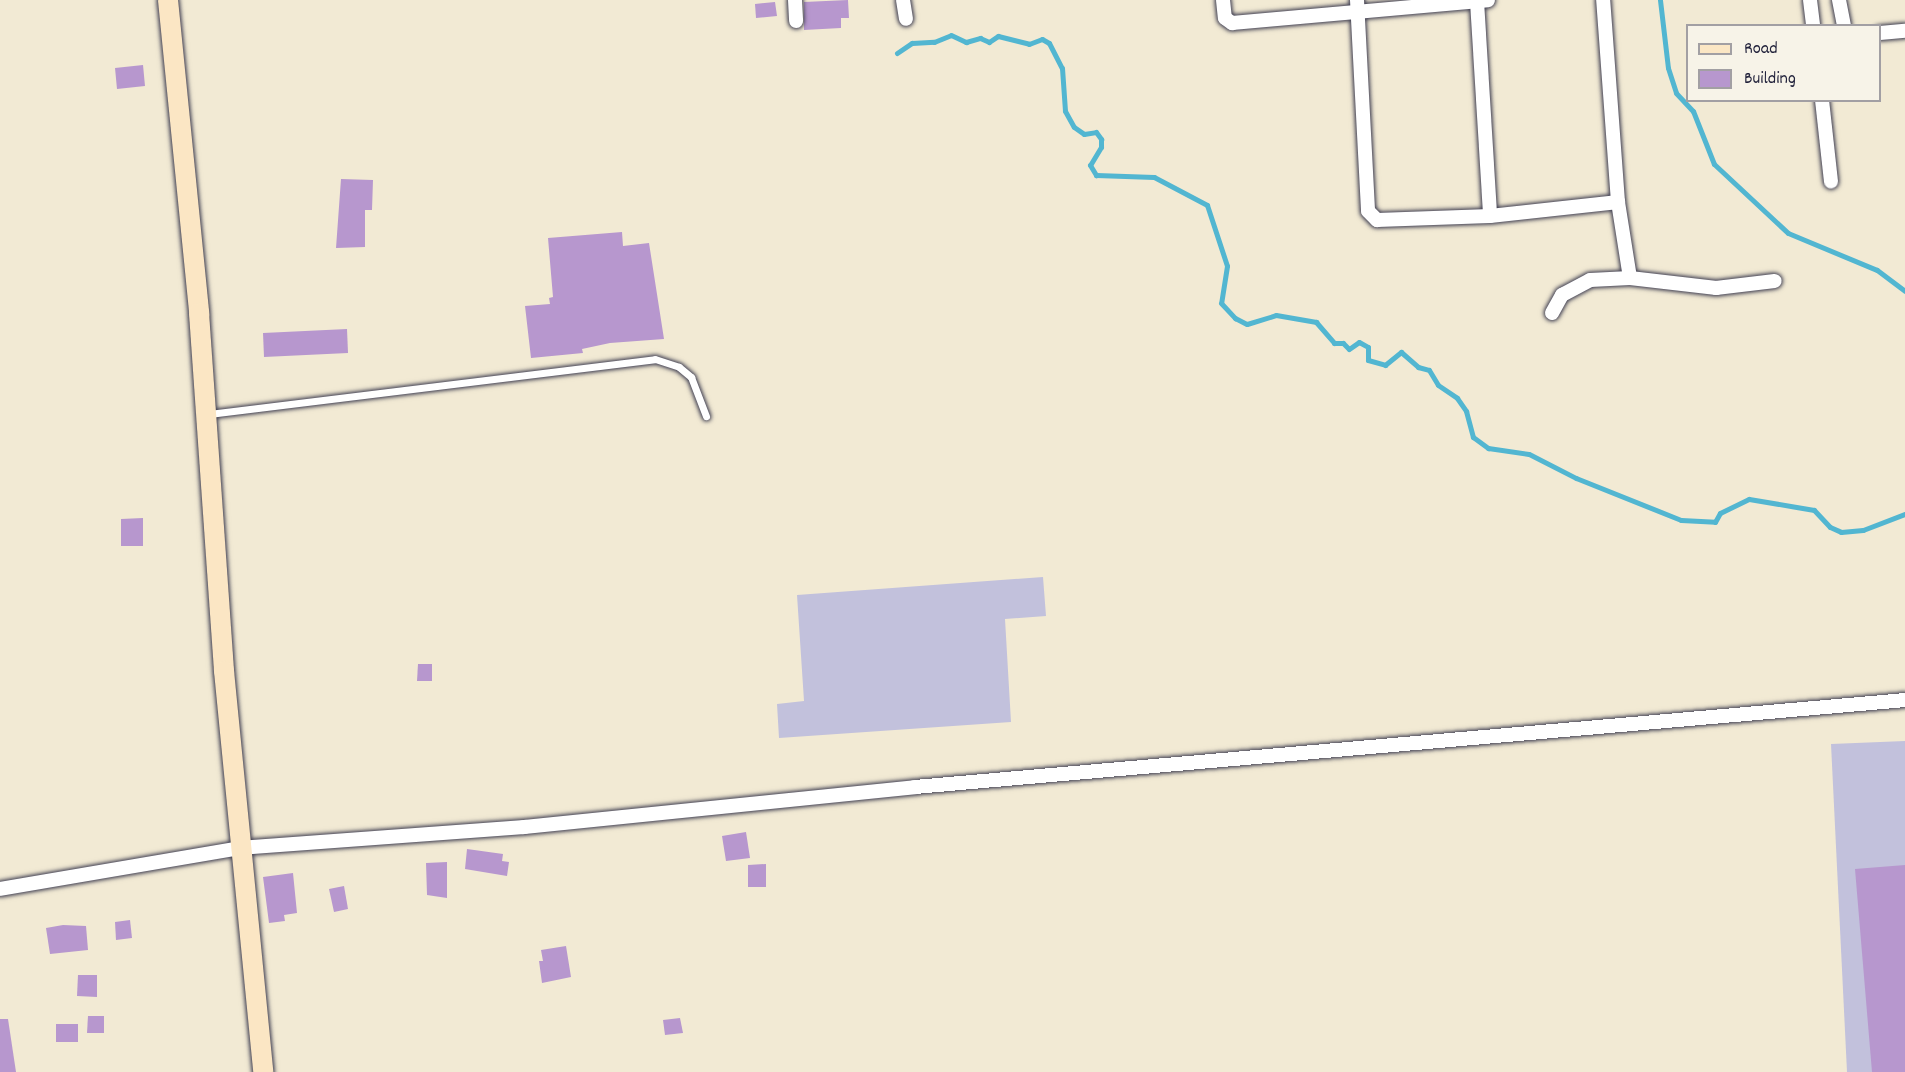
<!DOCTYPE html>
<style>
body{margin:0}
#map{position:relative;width:1905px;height:1072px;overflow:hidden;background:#f2ead4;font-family:Dekko,sans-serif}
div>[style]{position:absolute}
.industrial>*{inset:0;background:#c2c1dc}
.stream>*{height:5px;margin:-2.5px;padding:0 2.5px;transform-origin:2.5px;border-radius:2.5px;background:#52b6d1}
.building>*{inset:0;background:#b797ce}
.roads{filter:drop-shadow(0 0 2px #414052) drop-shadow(0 0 2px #414052)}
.lane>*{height:7px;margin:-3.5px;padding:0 3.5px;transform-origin:3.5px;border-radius:3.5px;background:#fff}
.street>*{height:14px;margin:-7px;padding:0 7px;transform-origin:7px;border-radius:7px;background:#fff}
.secondary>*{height:20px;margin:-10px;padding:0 10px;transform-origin:10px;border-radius:10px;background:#fbe6c4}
span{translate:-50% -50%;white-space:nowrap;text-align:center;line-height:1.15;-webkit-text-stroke:5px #f7f3e8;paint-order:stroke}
.legend{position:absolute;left:1686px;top:24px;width:195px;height:78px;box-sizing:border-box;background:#f7f3e8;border:2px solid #a29fa3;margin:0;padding:8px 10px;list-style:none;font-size:18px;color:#22223b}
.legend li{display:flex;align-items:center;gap:12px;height:30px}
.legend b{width:30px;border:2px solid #a29fa3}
</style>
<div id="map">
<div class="industrial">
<div style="clip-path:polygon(1043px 577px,1046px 616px,1005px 619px,1011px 722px,779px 738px,777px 704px,804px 701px,797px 595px)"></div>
<div style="clip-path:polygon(1905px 741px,1905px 1072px,1847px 1072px,1831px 744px)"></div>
</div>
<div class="stream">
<div style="left:1660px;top:0;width:68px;rotate:83.3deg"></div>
<div style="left:1668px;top:68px;width:26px;rotate:72deg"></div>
<div style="left:1676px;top:93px;width:25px;rotate:47deg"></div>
<div style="left:1693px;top:111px;width:57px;rotate:68.4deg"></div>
<div style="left:1714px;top:164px;width:101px;rotate:43deg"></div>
<div style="left:1788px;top:233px;width:96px;rotate:22.6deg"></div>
<div style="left:1877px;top:270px;width:35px;rotate:37deg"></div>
<div style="left:897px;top:53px;width:18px;rotate:-34deg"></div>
<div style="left:912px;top:43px;width:22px;rotate:-3deg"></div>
<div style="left:934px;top:42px;width:18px;rotate:-22deg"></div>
<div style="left:951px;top:35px;width:17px;rotate:25deg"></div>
<div style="left:966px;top:42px;width:15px;rotate:-16deg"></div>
<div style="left:980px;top:38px;width:10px;rotate:24deg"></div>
<div style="left:989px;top:42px;width:11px;rotate:-34deg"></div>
<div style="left:998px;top:36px;width:32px;rotate:14deg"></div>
<div style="left:1029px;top:44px;width:14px;rotate:-21deg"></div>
<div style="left:1042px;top:39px;width:8px;rotate:30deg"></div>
<div style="left:1049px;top:43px;width:28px;rotate:63deg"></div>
<div style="left:1062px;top:68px;width:43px;rotate:86deg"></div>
<div style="left:1065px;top:111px;width:18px;rotate:61deg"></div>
<div style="left:1074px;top:127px;width:12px;rotate:35deg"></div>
<div style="left:1084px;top:134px;width:12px;rotate:-9deg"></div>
<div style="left:1096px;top:132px;width:9px;rotate:54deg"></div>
<div style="left:1101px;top:139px;width:8px;rotate:90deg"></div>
<div style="left:1101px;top:147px;width:21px;rotate:121deg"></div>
<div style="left:1090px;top:165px;width:12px;rotate:59deg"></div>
<div style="left:1096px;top:175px;width:58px;rotate:2deg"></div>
<div style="left:1154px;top:177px;width:60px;rotate:27.8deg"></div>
<div style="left:1207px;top:205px;width:64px;rotate:71.8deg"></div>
<div style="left:1227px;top:266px;width:37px;rotate:99deg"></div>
<div style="left:1221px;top:303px;width:21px;rotate:47deg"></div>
<div style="left:1235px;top:318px;width:13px;rotate:27deg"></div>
<div style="left:1247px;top:324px;width:30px;rotate:-17deg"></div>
<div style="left:1276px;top:315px;width:41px;rotate:9.9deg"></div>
<div style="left:1316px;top:322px;width:28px;rotate:49deg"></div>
<div style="left:1334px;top:343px;width:9px"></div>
<div style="left:1343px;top:343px;width:8px;rotate:45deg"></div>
<div style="left:1349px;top:349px;width:12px;rotate:-35deg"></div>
<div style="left:1359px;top:342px;width:10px;rotate:29deg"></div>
<div style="left:1368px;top:347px;width:13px;rotate:90deg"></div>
<div style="left:1368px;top:360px;width:18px;rotate:16deg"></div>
<div style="left:1385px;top:365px;width:21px;rotate:-39deg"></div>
<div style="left:1401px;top:352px;width:23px;rotate:41deg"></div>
<div style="left:1418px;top:367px;width:11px;rotate:15deg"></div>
<div style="left:1429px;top:370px;width:17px;rotate:59deg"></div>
<div style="left:1438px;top:385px;width:23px;rotate:34deg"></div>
<div style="left:1457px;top:398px;width:16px;rotate:55deg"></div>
<div style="left:1466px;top:411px;width:27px;rotate:75deg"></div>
<div style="left:1473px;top:437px;width:19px;rotate:36deg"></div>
<div style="left:1488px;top:448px;width:41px;rotate:8.3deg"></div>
<div style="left:1529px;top:454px;width:53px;rotate:27.1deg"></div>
<div style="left:1576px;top:478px;width:113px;rotate:21.8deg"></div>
<div style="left:1681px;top:520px;width:34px;rotate:3deg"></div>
<div style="left:1715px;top:522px;width:10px;rotate:-61deg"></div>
<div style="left:1720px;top:513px;width:32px;rotate:-26deg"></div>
<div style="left:1749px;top:499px;width:66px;rotate:9.6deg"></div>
<div style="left:1814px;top:510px;width:23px;rotate:47deg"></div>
<div style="left:1830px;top:527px;width:12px;rotate:24deg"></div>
<div style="left:1841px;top:532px;width:22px;rotate:-5deg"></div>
<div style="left:1863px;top:530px;width:45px;rotate:-20.9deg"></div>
</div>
<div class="building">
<div style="clip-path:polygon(848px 0,849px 18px,841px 18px,841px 28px,804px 30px,804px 2px)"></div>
<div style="clip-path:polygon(775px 2px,777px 16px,756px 18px,755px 4px)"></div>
<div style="clip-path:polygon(143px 65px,145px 86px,117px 89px,115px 68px)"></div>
<div style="clip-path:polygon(341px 179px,373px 180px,372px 210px,365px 210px,365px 247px,336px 248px)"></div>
<div style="clip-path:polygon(622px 232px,623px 246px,649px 243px,664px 339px,610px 343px,582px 349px,583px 353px,531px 358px,525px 306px,550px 304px,549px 298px,553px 297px,548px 238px)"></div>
<div style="clip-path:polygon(347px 329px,348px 353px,264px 357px,263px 333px)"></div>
<div style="clip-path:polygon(143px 518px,143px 546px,121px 546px,121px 519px)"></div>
<div style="clip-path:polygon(418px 664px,432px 664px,432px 681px,417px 681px)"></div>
<div style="clip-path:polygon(746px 832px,750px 858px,726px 861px,722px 836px)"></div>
<div style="clip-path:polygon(467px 849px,503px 854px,502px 861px,509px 862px,507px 876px,465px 869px)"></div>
<div style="clip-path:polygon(447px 862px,447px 898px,427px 895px,426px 863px)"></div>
<div style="clip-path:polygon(766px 864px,766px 887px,748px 887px,748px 865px)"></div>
<div style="clip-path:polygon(1905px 865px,1905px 1072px,1872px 1072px,1855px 869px)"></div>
<div style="clip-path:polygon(293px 873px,297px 913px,284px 915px,285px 921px,269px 923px,263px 877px)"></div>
<div style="clip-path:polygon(344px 886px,348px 909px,334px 912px,329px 889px)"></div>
<div style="clip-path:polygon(130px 920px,132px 938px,116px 940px,115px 922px)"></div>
<div style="clip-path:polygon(63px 925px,86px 926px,88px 950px,50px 954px,46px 928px)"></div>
<div style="clip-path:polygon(566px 946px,571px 977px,542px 983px,539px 961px,543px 961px,541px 950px)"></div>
<div style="clip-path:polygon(78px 975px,97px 975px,97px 997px,77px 996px)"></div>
<div style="clip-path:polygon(88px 1016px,104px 1016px,104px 1033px,87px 1033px)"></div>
<div style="clip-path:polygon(680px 1018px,683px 1033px,665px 1035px,663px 1020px)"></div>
<div style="clip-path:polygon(0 1019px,8px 1019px,16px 1072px,0 1072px)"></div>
<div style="clip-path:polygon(56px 1024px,78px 1024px,78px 1042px,56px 1042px)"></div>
</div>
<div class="roads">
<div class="lane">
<div style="left:209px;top:414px;width:449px;rotate:-7deg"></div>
<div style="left:655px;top:359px;width:25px;rotate:18deg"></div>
<div style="left:679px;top:367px;width:16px;rotate:40deg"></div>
<div style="left:691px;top:377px;width:42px;rotate:69deg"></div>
</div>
<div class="street">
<div style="left:795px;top:0;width:21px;rotate:87deg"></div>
<div style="left:903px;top:0;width:19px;rotate:81deg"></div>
<div style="left:1223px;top:0;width:18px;rotate:84deg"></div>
<div style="left:1225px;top:18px;width:9px;rotate:36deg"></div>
<div style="left:1232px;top:23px;width:257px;rotate:-5.1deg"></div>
<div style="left:1357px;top:0;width:211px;rotate:87deg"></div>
<div style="left:1368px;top:211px;width:13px;rotate:45deg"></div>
<div style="left:1377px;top:220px;width:113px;rotate:-2deg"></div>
<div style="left:1490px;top:216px;width:129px;rotate:-6.2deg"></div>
<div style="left:1618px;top:202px;width:203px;rotate:-94.2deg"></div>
<div style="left:1810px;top:0;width:26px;rotate:83deg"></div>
<div style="left:1839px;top:0;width:26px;rotate:79deg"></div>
<div style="left:1477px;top:1px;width:215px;rotate:86.5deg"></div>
<div style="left:1880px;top:33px;width:25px;rotate:-5deg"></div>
<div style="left:1822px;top:100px;width:82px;rotate:83.7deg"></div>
<div style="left:1618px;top:202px;width:77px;rotate:81deg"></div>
<div style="left:1552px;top:313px;width:21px;rotate:-61deg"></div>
<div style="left:1562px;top:295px;width:32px;rotate:-28deg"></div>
<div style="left:1590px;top:280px;width:40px;rotate:-2.9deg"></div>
<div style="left:1630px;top:278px;width:87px;rotate:6.6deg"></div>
<div style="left:1716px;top:288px;width:59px;rotate:-6.8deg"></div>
<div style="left:0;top:889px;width:242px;rotate:-9.7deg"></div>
<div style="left:239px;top:848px;width:286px;rotate:-4.2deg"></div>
<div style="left:524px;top:827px;width:393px;rotate:-5.8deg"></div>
<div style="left:915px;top:787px;width:994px;rotate:-5.02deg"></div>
</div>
<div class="secondary">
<div style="left:168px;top:0;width:315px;rotate:84.3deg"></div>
<div style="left:199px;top:313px;width:359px;rotate:86deg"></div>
<div style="left:224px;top:671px;width:403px;rotate:84.4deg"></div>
</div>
</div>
<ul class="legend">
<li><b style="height:8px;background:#fbe6c4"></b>Road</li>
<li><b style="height:16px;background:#b797ce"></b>Building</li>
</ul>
</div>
